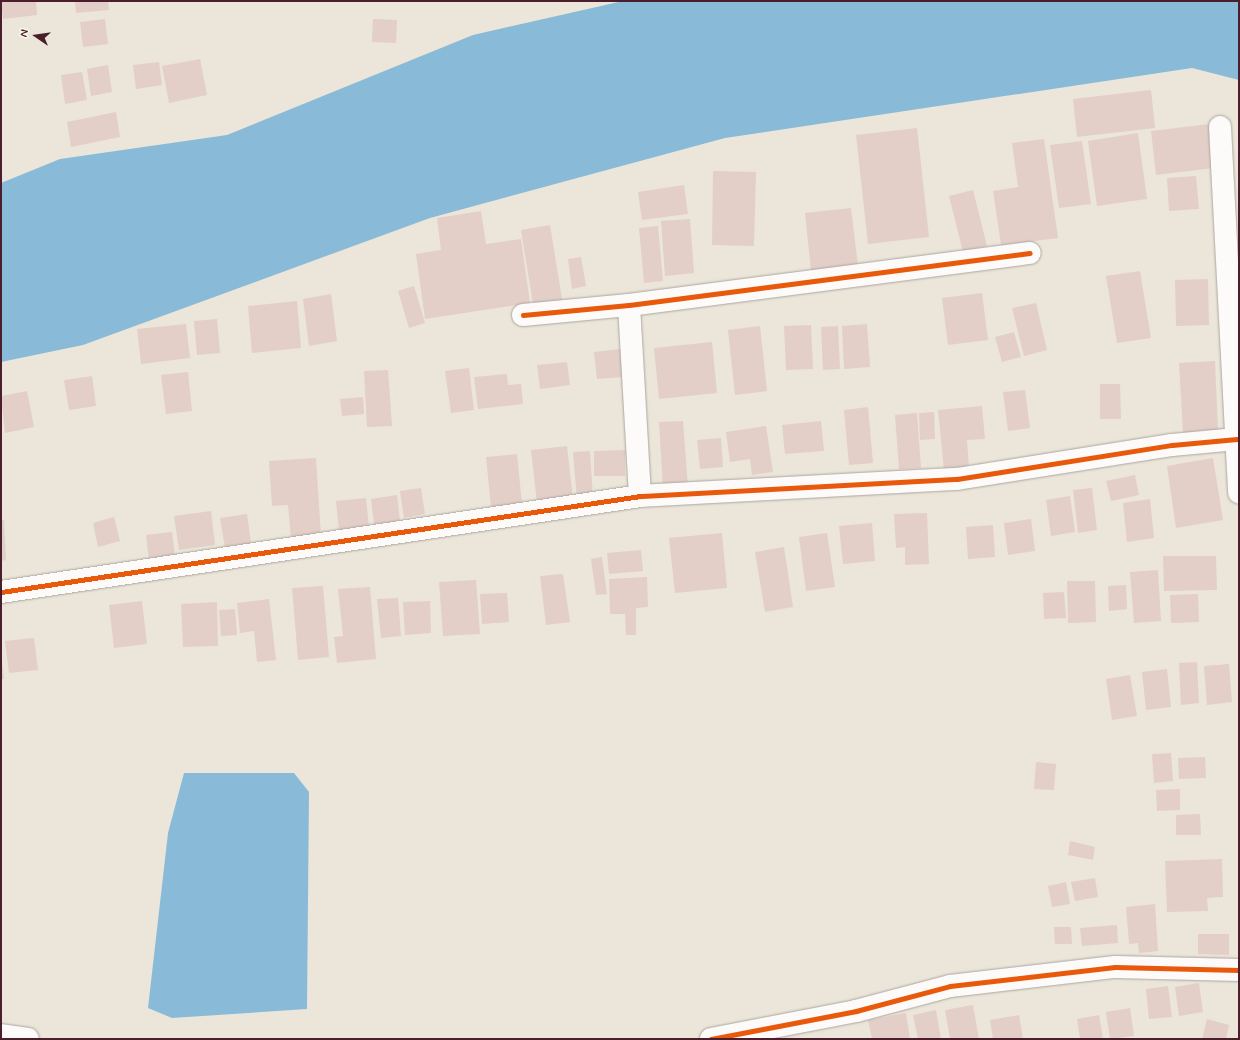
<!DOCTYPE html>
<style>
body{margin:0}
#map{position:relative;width:1240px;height:1040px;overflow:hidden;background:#ebe6d9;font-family:Mynerve,sans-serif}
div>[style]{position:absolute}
.water>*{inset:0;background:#89bbd8}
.building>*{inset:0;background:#e3cfc8}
.roads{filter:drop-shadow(0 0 1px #ada59f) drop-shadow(0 0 1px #ada59f)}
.minor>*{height:22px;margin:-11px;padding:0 11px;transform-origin:11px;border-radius:11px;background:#fcfbf9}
.cycleway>*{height:5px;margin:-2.5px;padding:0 2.5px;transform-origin:2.5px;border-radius:2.5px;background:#e8590c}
span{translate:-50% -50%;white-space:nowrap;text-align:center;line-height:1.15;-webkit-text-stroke:3.5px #fbf7ec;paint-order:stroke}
.frame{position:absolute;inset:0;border:2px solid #4a1f2b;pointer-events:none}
.north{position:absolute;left:16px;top:16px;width:40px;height:40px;-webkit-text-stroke:3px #fbf7ec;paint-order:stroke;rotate:283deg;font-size:11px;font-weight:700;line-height:16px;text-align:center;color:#4a1f2b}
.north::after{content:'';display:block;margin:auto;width:14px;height:18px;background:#4a1f2b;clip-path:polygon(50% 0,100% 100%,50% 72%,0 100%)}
</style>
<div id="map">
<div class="water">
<div style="clip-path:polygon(623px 1px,1239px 1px,1239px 80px,1192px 68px,725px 138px,430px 218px,83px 345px,1px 362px,1px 183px,60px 159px,227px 135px,473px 35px)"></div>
<div style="clip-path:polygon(184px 773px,294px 773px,309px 792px,307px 1009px,172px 1018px,148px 1008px,168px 833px)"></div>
</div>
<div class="building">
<div style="clip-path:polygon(1px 1px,36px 1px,37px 15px,3px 19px)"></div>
<div style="clip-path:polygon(75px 1px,108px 1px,109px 10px,76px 13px)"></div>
<div style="clip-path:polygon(105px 19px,108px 44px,83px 47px,80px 22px)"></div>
<div style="clip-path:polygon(373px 19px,397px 20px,396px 43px,372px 42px)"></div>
<div style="clip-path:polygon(200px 59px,207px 95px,169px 103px,162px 66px)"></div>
<div style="clip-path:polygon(159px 62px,162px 85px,136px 89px,133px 65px)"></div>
<div style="clip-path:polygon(108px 65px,112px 92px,91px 96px,87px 69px)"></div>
<div style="clip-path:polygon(82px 72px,87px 100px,65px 104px,61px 75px)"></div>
<div style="clip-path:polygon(1151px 90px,1155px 128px,1077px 137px,1073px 99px)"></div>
<div style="clip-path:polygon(116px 112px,120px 137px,71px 147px,67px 122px)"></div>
<div style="clip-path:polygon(1210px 124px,1214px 168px,1156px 175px,1151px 131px)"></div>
<div style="clip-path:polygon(917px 128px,929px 237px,868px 244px,856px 135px)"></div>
<div style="clip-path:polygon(1138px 133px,1147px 199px,1097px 206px,1088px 141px)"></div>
<div style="clip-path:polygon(1044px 139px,1058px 238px,1001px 245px,993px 191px,1018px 187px,1012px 143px)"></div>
<div style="clip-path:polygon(1082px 141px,1091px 204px,1059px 208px,1050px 145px)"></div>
<div style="clip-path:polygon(713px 171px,756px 172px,754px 246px,712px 245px)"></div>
<div style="clip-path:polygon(1196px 176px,1199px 209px,1169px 211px,1167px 178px)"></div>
<div style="clip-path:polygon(684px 185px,688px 214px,642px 220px,638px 192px)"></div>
<div style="clip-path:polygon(973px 190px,987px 246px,963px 252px,949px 196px)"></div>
<div style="clip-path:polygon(851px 208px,858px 266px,811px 271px,805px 213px)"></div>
<div style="clip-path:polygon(481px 211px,486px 244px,521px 239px,530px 303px,425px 319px,416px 254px,441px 250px,437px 218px)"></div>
<div style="clip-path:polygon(690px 219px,694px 273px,665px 276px,661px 221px)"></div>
<div style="clip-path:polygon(550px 225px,563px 305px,534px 310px,521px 230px)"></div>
<div style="clip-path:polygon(658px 226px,663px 281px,644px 283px,639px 228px)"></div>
<div style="clip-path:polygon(581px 257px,586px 286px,572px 289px,568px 259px)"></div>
<div style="clip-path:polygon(1140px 271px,1151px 338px,1117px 343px,1106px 276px)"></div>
<div style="clip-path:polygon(1208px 279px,1209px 325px,1176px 326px,1175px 280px)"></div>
<div style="clip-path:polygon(414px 286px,425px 323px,409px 328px,398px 291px)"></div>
<div style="clip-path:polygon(982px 293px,988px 340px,948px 345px,942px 298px)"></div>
<div style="clip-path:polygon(331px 294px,337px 341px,309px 346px,303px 299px)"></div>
<div style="clip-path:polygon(297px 301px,301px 348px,252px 353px,248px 306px)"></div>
<div style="clip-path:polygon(1036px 303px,1047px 350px,1024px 356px,1012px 308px)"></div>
<div style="clip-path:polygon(217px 319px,220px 353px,197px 355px,194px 321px)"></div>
<div style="clip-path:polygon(186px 324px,190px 358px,141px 364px,137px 329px)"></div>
<div style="clip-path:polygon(867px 324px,870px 367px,844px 369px,842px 326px)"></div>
<div style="clip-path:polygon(811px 325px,813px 369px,786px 370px,784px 326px)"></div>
<div style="clip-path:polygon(760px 326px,767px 391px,735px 395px,728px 330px)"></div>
<div style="clip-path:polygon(838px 326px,840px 369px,823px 370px,821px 327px)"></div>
<div style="clip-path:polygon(1014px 332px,1021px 357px,1002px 362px,995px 337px)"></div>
<div style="clip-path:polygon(712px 342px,717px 393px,659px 399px,654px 348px)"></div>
<div style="clip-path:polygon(620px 349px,623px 377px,597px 379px,594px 352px)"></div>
<div style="clip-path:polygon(1215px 361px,1218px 431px,1183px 433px,1179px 363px)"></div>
<div style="clip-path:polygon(567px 362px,570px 385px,540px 389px,537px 365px)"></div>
<div style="clip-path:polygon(469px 368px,474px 410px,451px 413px,445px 371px)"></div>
<div style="clip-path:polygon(388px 370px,392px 426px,367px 427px,364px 371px)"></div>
<div style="clip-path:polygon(188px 372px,192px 411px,166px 414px,161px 375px)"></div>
<div style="clip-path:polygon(507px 374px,508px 385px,521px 384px,523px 404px,478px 409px,474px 377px)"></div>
<div style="clip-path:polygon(92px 376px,96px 406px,69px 410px,64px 380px)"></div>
<div style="clip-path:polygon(1100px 384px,1120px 384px,1121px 419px,1100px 419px)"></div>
<div style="clip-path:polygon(1025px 390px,1030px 428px,1008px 431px,1003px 392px)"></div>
<div style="clip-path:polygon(27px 391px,34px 427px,5px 433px,1px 396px)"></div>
<div style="clip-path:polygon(363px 397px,364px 414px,342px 416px,340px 399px)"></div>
<div style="clip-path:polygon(982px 406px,985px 439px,967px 440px,969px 467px,944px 470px,938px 410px)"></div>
<div style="clip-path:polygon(868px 407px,873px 463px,849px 465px,844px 410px)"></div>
<div style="clip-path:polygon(934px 412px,935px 439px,920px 440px,919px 413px)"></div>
<div style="clip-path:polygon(917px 413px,921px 468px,899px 469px,895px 415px)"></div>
<div style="clip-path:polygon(683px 421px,688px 488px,663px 489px,659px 422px)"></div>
<div style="clip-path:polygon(821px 421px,824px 451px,785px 454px,782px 425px)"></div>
<div style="clip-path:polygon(766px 426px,773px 472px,752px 475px,750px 459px,730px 462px,726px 432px)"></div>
<div style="clip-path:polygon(721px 438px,723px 467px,700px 469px,697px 440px)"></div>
<div style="clip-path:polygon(567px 446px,573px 499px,537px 503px,531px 450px)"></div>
<div style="clip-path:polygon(625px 450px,625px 476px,594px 476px,594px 451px)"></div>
<div style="clip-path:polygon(590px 451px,593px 498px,577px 500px,573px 452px)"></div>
<div style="clip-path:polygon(517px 454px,522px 504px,491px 507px,486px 457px)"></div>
<div style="clip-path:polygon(316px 458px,321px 536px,291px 538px,288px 505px,272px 506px,269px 461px)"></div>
<div style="clip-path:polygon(1213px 458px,1223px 520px,1176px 528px,1167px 466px)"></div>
<div style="clip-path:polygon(1135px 475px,1139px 495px,1111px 501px,1106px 481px)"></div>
<div style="clip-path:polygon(421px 488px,425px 514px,404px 518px,400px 491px)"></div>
<div style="clip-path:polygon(1092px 488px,1097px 530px,1078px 533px,1073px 490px)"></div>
<div style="clip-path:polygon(397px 495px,400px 521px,374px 524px,371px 499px)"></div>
<div style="clip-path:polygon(1070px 496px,1075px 532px,1051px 536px,1046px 500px)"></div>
<div style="clip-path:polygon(366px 498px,369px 527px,339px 531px,336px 501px)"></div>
<div style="clip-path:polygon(1150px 499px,1154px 538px,1127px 542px,1123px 503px)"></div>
<div style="clip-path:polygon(211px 511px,215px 545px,179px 550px,174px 516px)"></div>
<div style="clip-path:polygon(927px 513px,929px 564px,905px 565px,905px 547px,896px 548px,894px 514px)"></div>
<div style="clip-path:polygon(247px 514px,252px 549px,226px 553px,220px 518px)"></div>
<div style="clip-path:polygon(114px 517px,120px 541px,98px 547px,93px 523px)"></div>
<div style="clip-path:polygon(1031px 519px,1035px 551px,1008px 555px,1004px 523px)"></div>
<div style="clip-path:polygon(1px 520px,4px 520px,6px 560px,1px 561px)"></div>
<div style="clip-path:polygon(872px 523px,875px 561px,843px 564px,839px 526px)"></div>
<div style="clip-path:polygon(993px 525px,995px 557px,968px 559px,966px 527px)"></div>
<div style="clip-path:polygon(172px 532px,176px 564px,150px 568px,146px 535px)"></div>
<div style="clip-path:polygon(722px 533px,727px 588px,675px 593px,669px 538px)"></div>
<div style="clip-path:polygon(827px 533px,835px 587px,806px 591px,799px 537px)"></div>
<div style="clip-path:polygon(784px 547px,793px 607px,765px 612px,755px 552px)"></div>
<div style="clip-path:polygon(641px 550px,643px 571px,609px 574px,607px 553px)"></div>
<div style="clip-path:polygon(1163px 556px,1216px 556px,1217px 590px,1164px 591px)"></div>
<div style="clip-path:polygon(602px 557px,607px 594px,596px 595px,591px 559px)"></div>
<div style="clip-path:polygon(1158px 570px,1161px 621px,1134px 623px,1130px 572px)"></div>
<div style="clip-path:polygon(563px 574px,570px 622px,546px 625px,540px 576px)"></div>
<div style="clip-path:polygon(647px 577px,648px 607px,636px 608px,636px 635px,626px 635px,625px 614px,610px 614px,609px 579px)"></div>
<div style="clip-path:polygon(476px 580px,480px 634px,443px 636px,439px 582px)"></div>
<div style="clip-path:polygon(1067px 581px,1095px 581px,1096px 622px,1068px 623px)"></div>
<div style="clip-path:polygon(1126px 585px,1127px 609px,1109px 611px,1108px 586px)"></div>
<div style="clip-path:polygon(323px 586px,329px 657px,298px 660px,292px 588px)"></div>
<div style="clip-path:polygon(370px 587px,376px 659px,337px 663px,334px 637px,343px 636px,338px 589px)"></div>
<div style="clip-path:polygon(1064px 592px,1066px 618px,1044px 619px,1043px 593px)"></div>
<div style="clip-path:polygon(507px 593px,509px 622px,482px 624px,480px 594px)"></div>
<div style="clip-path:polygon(1198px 594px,1199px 622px,1171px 623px,1170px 595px)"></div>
<div style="clip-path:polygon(398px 598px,401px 636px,381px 638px,377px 599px)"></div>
<div style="clip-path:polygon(269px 599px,276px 660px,257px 662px,254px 631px,240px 633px,237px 603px)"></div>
<div style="clip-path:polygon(142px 601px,147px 644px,114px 648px,109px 605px)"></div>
<div style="clip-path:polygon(430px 601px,431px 633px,405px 635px,403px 602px)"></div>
<div style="clip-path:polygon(217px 602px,218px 646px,183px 647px,181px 604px)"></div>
<div style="clip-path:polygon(235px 609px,237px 635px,221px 636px,219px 610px)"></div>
<div style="clip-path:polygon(34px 638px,38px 670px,9px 673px,5px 641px)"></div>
<div style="clip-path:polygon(1px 653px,4px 679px,1px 679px)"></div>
<div style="clip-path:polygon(1197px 662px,1199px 703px,1181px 705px,1179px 663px)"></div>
<div style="clip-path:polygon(1229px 664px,1232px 702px,1207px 705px,1204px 666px)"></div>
<div style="clip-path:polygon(1167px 669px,1171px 707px,1146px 710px,1142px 672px)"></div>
<div style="clip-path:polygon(1130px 675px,1137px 716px,1112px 720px,1106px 679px)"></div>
<div style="clip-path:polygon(1171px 753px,1173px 781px,1154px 783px,1152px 754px)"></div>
<div style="clip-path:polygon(1205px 757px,1206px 778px,1179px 779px,1178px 758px)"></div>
<div style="clip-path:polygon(1036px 762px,1056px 764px,1054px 790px,1034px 789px)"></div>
<div style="clip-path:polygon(1180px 789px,1180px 810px,1157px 811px,1156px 790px)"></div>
<div style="clip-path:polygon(1200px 814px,1201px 835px,1176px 835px,1176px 815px)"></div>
<div style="clip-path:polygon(1070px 841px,1095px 847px,1093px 860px,1068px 855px)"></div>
<div style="clip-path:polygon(1222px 859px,1223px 897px,1207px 898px,1208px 911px,1167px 912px,1165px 861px)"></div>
<div style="clip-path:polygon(1095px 878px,1098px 897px,1075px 901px,1071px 882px)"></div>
<div style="clip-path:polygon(1066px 882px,1070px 904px,1052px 907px,1048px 886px)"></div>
<div style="clip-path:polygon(1155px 904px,1158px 951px,1139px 953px,1138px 943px,1129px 944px,1126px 907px)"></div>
<div style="clip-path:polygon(1117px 925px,1118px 943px,1082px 946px,1080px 928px)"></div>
<div style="clip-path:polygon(1054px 927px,1071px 927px,1072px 944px,1055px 944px)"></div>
<div style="clip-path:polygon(1198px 934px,1229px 934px,1229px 955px,1198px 954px)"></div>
<div style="clip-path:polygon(1199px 983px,1203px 1012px,1179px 1016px,1175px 987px)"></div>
<div style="clip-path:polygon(1168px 986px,1172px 1017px,1149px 1019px,1146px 989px)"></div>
<div style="clip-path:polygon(973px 1005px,979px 1039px,950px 1039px,945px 1010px)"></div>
<div style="clip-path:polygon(1130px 1008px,1134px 1036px,1110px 1039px,1106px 1012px)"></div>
<div style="clip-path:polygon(936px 1010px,941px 1039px,918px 1039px,913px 1015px)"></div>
<div style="clip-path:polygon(906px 1013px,910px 1039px,872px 1039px,868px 1020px)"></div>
<div style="clip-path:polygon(1019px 1015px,1023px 1039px,993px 1039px,990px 1020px)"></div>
<div style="clip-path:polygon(1099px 1015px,1103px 1039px,1080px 1039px,1077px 1019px)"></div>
<div style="clip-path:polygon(1207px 1019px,1229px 1025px,1226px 1039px,1202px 1039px)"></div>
</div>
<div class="roads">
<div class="minor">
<div style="left:1220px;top:127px;width:366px;rotate:87deg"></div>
<div style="left:629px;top:305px;width:191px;rotate:86.7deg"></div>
<div style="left:523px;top:315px;width:106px;rotate:-5.4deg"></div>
<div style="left:629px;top:305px;width:404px;rotate:-7.4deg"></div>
<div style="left:1px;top:592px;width:646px;rotate:-8.54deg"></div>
<div style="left:640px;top:496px;width:317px;rotate:-3.1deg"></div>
<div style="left:957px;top:479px;width:218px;rotate:-9deg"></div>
<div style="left:1172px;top:445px;width:65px;rotate:-5.3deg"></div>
<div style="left:1px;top:1035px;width:27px;rotate:8deg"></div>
<div style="left:711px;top:1039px;width:148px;rotate:-10.9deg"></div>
<div style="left:856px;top:1011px;width:97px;rotate:-14.9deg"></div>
<div style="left:950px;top:986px;width:166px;rotate:-6.6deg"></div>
<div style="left:1115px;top:967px;width:124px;rotate:1.4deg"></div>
</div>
</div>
<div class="cycleway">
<div style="left:523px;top:315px;width:106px;rotate:-5.4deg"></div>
<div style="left:629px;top:305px;width:404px;rotate:-7.4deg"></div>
<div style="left:1px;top:592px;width:646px;rotate:-8.54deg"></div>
<div style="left:640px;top:496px;width:317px;rotate:-3.1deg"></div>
<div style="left:957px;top:479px;width:218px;rotate:-9deg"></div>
<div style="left:1172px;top:445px;width:65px;rotate:-5.3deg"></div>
<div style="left:711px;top:1039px;width:148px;rotate:-10.9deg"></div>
<div style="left:856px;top:1011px;width:97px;rotate:-14.9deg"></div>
<div style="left:950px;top:986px;width:166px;rotate:-6.6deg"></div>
<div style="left:1115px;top:967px;width:124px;rotate:1.4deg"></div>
</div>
<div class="frame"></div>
<div class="north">N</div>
</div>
